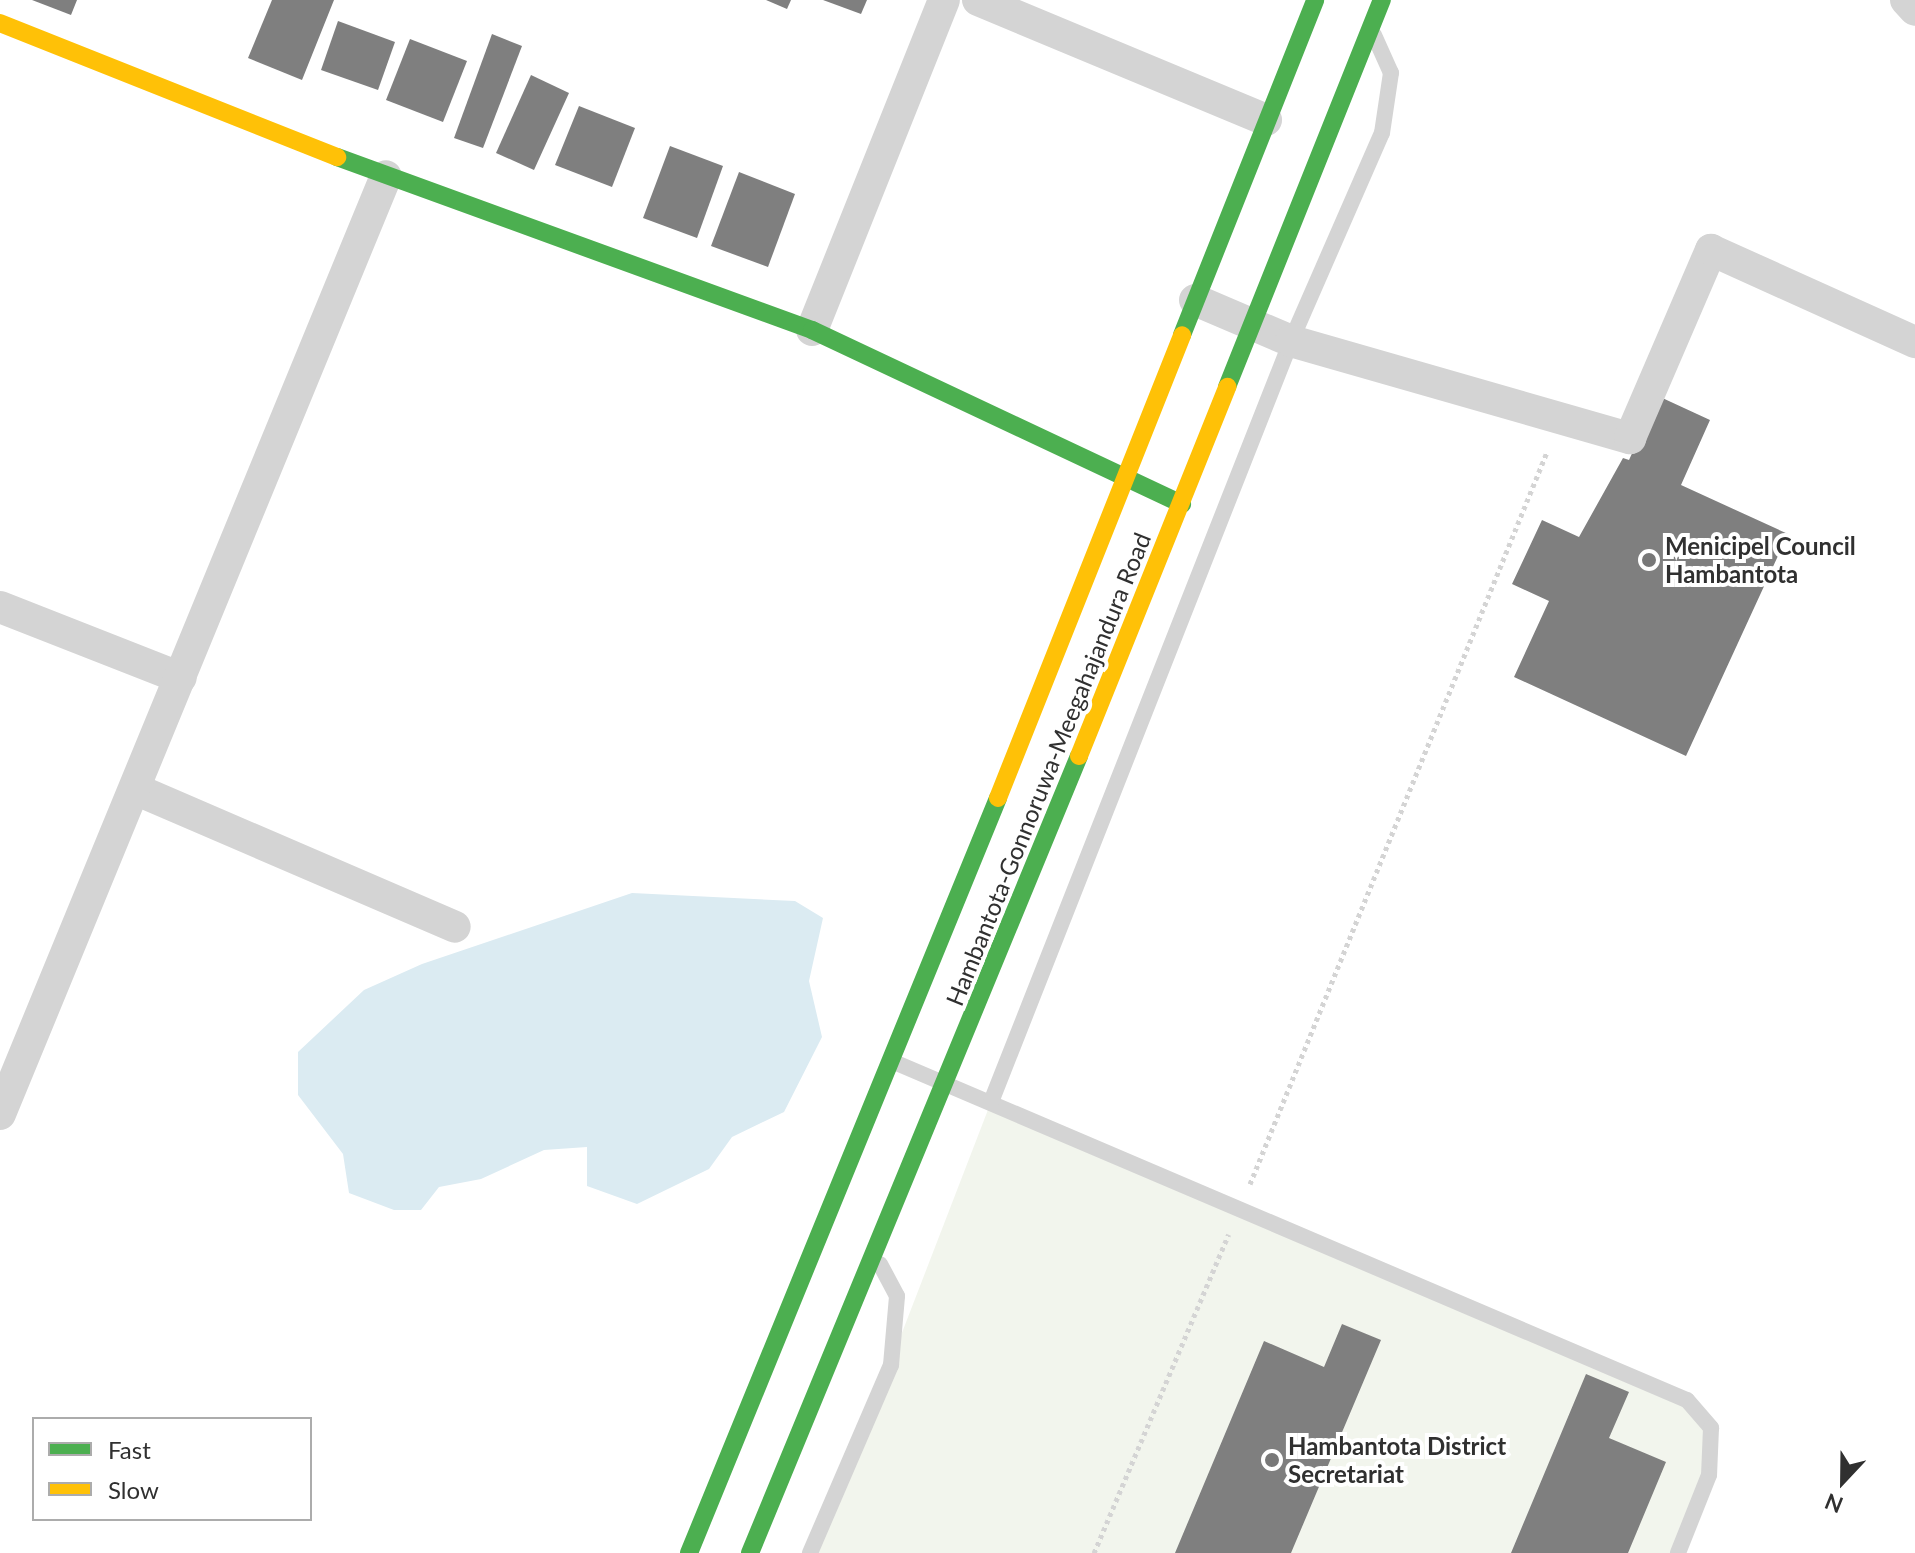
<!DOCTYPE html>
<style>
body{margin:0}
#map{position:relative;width:1915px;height:1553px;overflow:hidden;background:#fff;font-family:Lato,sans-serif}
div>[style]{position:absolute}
.green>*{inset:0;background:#f2f5ed}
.water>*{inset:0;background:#dbebf2}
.building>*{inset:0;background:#7f7f7f}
.path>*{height:5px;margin-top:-2.5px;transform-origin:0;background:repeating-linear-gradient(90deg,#d4d4d4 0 4px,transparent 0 8px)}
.lane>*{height:16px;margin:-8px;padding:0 8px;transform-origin:8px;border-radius:8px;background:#d4d4d4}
.street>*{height:32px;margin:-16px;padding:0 16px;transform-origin:16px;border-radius:16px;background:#d4d4d4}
.fast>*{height:18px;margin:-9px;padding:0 9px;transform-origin:9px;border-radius:9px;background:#4caf50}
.slow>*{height:18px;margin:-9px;padding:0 9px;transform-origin:9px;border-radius:9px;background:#ffc107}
.dots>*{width:22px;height:22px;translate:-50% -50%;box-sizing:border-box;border:4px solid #fff;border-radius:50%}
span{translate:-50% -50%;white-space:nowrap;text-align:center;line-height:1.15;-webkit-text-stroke:8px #fff;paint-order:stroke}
.poi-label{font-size:24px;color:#303030;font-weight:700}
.left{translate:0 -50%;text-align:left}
.street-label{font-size:24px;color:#303030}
.legend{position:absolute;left:32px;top:1417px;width:280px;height:104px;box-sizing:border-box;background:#fff;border:2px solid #acacac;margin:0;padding:10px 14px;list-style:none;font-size:24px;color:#303030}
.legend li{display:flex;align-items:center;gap:16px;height:40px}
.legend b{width:40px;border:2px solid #acacac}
.north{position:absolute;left:1803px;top:1441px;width:80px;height:80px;-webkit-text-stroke:6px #fff;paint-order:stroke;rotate:202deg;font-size:22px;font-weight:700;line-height:32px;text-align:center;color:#303030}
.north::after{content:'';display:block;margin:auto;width:28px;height:36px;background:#303030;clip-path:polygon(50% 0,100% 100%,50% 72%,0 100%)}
</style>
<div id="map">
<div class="green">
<div style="clip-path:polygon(991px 1102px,1687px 1400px,1711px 1428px,1709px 1475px,1678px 1553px,817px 1553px)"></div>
</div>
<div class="water">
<div style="clip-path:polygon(632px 893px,795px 901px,823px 918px,809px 981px,822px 1037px,784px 1112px,732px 1137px,709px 1169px,637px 1204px,587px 1186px,587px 1147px,544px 1150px,481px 1179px,439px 1187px,421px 1210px,394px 1210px,349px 1193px,343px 1154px,298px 1095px,298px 1052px,364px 990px,422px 964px)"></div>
</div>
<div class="building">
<div style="clip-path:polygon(32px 0,77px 0,71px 15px)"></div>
<div style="clip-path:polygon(272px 0,334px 0,302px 80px,248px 58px)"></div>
<div style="clip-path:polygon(766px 0,791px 0,787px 9px)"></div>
<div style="clip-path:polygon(823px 0,867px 0,861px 14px)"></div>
<div style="clip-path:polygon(338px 21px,395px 42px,378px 90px,321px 70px)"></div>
<div style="clip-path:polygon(492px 34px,522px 46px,483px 148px,454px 138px)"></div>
<div style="clip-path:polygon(410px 39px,467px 61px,443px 122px,386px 100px)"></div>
<div style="clip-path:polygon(531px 75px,569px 93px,534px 170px,496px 153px)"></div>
<div style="clip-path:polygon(579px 106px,635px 128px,612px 187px,555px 165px)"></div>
<div style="clip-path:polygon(670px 146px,723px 166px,697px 238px,643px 218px)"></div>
<div style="clip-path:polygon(739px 172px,795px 194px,768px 267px,711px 246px)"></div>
<div style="clip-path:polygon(1658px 396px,1710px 420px,1681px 485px,1788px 534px,1686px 756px,1514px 677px,1549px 601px,1512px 584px,1542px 520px,1579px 537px,1623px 458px,1629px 460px)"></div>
<div style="clip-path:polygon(1342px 1324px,1381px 1340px,1291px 1553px,1175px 1553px,1264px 1341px,1324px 1367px)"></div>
<div style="clip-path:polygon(1586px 1374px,1629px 1392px,1609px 1438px,1666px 1462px,1628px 1553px,1511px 1553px)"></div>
</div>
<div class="path">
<div style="left:1250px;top:1184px;width:790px;rotate:-67.92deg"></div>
<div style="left:1094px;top:1553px;width:346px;rotate:-67.1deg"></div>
</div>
<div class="lane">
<div style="left:894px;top:1062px;width:862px;rotate:23.09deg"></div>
<div style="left:1687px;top:1400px;width:37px;rotate:49deg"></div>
<div style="left:1711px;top:1428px;width:47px;rotate:92.4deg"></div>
<div style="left:1709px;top:1475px;width:84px;rotate:111.7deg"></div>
<div style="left:991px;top:1102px;width:818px;rotate:-68.48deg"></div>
<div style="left:1291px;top:341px;width:227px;rotate:-66.4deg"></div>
<div style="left:1382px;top:133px;width:61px;rotate:-81.5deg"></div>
<div style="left:1391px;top:73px;width:42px;rotate:-114.1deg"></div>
<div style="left:810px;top:1553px;width:205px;rotate:-66.7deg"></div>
<div style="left:891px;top:1365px;width:69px;rotate:-85deg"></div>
<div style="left:897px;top:1296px;width:36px;rotate:-118deg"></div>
</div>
<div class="street">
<div style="left:978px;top:0;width:312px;rotate:22.6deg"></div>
<div style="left:1906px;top:0;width:13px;rotate:48deg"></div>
<div style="left:1195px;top:300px;width:104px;rotate:23.1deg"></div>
<div style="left:1291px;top:341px;width:353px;rotate:16deg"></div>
<div style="left:1630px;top:438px;width:205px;rotate:-66.7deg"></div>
<div style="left:1711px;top:250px;width:224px;rotate:24.3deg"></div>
<div style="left:812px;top:330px;width:355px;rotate:-68.2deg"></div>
<div style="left:0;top:607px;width:194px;rotate:21.4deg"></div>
<div style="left:135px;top:789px;width:348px;rotate:23.3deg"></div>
<div style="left:0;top:1114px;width:1014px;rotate:-67.63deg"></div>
</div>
<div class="fast">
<div style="left:337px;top:157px;width:506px;rotate:20.01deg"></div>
<div style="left:812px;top:330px;width:409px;rotate:25.2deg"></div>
<div style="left:1182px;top:335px;width:360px;rotate:-68.3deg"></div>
<div style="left:1227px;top:387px;width:417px;rotate:-68.2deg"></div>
<div style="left:689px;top:1553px;width:816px;rotate:-67.74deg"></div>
<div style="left:750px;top:1553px;width:862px;rotate:-67.57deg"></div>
</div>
<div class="slow">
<div style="left:0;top:23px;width:363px;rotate:21.7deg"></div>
<div style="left:1079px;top:756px;width:398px;rotate:-68.1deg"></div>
<div style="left:998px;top:798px;width:498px;rotate:-68.3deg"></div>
</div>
<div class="dots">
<div style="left:1649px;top:560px;background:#787878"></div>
<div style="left:1272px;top:1460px;background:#787878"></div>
</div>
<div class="poi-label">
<span class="left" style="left:1665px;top:560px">Menicipel Council<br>Hambantota</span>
<span class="left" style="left:1288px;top:1460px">Hambantota District<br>Secretariat</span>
</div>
<div class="street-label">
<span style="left:1048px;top:769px;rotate:-68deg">Hambantota-Gonnoruwa-Meegahajandura Road</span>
</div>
<ul class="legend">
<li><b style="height:10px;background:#4caf50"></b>Fast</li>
<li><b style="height:10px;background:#ffc107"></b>Slow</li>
</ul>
<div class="north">N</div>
</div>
